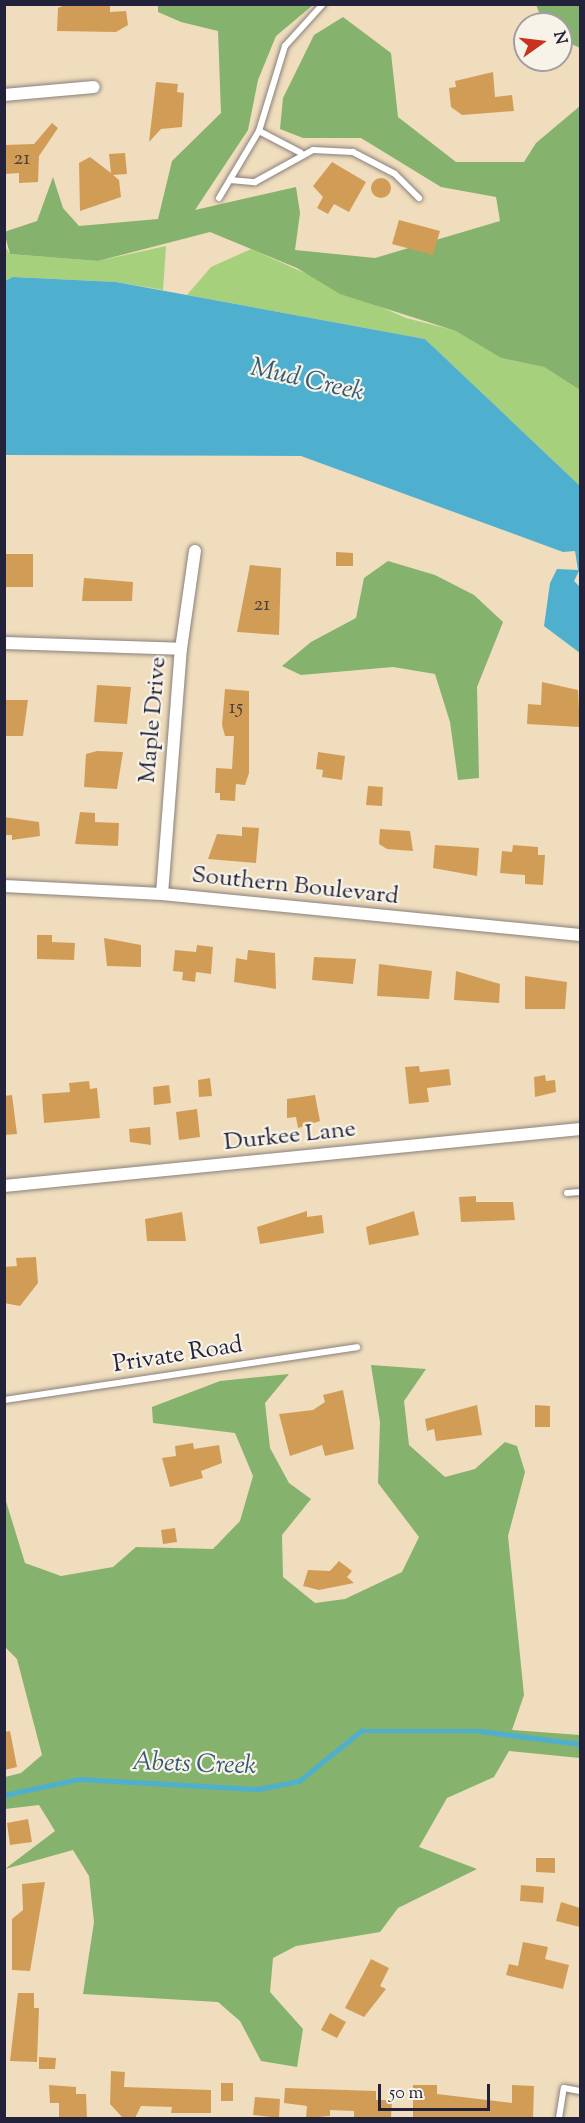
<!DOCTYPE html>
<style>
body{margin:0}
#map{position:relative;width:585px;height:2123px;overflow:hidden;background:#f0ddbd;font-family:"Sorts Mill Goudy",serif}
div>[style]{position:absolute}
.green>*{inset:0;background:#a7d07c}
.forest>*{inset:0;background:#85b26c}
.water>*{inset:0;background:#4fafce}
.stream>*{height:4.5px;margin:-2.25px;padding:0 2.25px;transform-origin:2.25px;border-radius:2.25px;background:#4fafce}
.building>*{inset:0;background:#d19d56}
.round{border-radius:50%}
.roads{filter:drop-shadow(0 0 2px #89807c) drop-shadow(0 0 2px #89807c)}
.service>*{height:6px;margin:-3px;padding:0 3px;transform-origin:3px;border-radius:3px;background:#fff}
.minor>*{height:12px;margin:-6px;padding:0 6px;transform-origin:6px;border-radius:6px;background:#fff}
span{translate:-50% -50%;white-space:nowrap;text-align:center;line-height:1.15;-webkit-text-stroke:4.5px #f7f3e8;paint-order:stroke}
.number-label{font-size:21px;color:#4e4142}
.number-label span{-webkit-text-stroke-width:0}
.street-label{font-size:24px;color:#22223b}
.water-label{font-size:26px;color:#345a76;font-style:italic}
.frame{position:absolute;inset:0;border:6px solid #22223b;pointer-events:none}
.north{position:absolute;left:513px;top:12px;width:60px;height:60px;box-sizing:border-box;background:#f7f3e8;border:2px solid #a29fa3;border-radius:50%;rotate:76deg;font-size:16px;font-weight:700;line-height:24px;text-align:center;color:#22223b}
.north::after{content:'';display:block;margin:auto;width:21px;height:27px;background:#c8321e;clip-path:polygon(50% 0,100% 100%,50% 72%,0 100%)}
.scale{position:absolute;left:378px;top:2084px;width:112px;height:27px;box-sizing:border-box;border:3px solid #22223b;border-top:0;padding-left:8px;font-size:18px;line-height:21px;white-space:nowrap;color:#22223b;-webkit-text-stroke:4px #f7f3e8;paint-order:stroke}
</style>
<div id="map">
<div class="green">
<div style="clip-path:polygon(4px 245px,10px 254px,98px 261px,166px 246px,163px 290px,116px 282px,14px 277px,5px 281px)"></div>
<div style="clip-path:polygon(251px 249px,406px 318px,457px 331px,501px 358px,544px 367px,580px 390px,580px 486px,425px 339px,187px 295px,211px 267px)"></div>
</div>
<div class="forest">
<div style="clip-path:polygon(158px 5px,313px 5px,276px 36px,258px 80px,248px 130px,195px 210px,296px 187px,300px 213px,295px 250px,375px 258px,500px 221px,496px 197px,441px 187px,361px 138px,303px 138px,280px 129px,283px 98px,314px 35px,343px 17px,391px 53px,398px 117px,456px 162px,524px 162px,536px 143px,580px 106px,580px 390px,544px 367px,501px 358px,456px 331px,340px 294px,297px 268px,210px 232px,98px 261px,10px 254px,4px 232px,37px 221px,53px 177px,63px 208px,79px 226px,158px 219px,172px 161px,221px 113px,218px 31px,181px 22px,158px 12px)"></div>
<div style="clip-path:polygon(536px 5px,580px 5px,580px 48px,561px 39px,561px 24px,544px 24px)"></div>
<div style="clip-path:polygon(388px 561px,435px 575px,474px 595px,503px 622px,477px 687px,479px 778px,458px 780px,450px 722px,435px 674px,393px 667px,301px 675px,282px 666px,311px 642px,356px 618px,364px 578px)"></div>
<div style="clip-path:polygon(371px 1365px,426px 1369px,404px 1401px,409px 1445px,445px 1477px,475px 1469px,505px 1442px,517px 1446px,525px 1472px,508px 1536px,524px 1695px,512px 1730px,580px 1735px,580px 1758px,509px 1751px,494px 1777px,447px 1798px,419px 1847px,477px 1869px,398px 1908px,380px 1932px,296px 1946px,273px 1958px,270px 1992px,303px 2029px,297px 2067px,261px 2061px,240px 2021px,218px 2002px,83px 1994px,94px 1922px,89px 1876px,73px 1850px,5px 1869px,55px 1831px,39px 1805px,5px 1809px,5px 1777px,21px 1773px,42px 1755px,17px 1659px,5px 1647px,5px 1498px,25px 1563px,61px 1576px,113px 1567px,136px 1547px,213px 1549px,240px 1521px,253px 1476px,235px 1433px,153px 1423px,152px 1407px,220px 1381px,289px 1374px,265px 1403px,270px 1448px,289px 1483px,311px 1499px,282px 1535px,283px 1577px,315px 1603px,345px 1599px,402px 1572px,419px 1537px,378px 1483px,380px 1422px)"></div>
</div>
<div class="water">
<div style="clip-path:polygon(13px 277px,116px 282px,425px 339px,580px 486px,580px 569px,574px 581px,580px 587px,580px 653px,544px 626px,550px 583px,557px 569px,578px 570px,575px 551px,563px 552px,301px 456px,5px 455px,5px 281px)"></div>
</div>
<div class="stream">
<div style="left:4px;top:1795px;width:77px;rotate:-12deg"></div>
<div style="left:79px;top:1779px;width:180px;rotate:3.2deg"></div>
<div style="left:259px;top:1789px;width:41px;rotate:-11.3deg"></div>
<div style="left:299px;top:1781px;width:80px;rotate:-38.9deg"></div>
<div style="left:361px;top:1731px;width:119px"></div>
<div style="left:480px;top:1731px;width:101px;rotate:7.4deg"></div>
</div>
<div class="building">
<div style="clip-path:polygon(67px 4px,110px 4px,110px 12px,126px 11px,128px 25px,116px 32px,57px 31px,58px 8px)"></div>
<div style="clip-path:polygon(493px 72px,495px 97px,512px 95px,514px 111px,462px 115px,451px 107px,449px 88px,456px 87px,455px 81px)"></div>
<div style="clip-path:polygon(156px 82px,178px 84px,177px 92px,184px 93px,182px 127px,161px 129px,149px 142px)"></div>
<div style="clip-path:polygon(52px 123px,58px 128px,39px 156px,38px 182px,19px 183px,19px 173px,5px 174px,4px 145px,34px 144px)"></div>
<div style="clip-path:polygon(125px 153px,127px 174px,113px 175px,119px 180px,121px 197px,80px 211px,79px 163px,90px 157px,111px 173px,109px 154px)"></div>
<div style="clip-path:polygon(332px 162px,366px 182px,349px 212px,334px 204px,328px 214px,317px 208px,323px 197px,313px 186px)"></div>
<div class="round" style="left:371px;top:178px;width:20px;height:20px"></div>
<div style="clip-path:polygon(399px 220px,440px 231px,433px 255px,392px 244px)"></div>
<div style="clip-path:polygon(336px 552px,353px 553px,353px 566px,336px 566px)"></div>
<div style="clip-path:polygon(4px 554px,33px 554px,33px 587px,4px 587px)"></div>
<div style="clip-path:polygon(250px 565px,281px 568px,279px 635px,237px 632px)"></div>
<div style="clip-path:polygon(84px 578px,133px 582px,132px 601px,82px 601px)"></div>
<div style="clip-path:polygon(542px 682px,578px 690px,580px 727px,527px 724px,528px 704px,541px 705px)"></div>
<div style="clip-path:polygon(97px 685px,131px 687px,127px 724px,94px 722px)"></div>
<div style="clip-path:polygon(225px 689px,249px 691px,249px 773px,245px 785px,236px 784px,235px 801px,220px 800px,220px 793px,215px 793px,216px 768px,232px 769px,234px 736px,225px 736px,222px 725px)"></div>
<div style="clip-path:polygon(4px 700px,28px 700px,23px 736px,4px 736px)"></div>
<div style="clip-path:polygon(97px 751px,123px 752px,117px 789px,84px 787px,86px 754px)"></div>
<div style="clip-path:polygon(318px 752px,345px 756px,342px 780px,322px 777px,323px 770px,316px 769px)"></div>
<div style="clip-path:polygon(368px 786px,383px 787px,382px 806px,366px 805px)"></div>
<div style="clip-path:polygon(80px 812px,95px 813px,95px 822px,119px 823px,118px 846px,75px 844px)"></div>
<div style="clip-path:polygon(4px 817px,39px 822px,40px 836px,12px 840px,12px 835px,4px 835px)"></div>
<div style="clip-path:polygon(242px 827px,259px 828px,256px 863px,208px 859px,217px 834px,242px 836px)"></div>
<div style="clip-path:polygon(380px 829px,410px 831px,413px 851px,387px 849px,379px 844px)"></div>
<div style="clip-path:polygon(435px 845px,479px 848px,477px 876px,433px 868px)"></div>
<div style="clip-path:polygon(513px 845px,538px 847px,538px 855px,545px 855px,543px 885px,525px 884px,525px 875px,500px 873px,502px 851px,512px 852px)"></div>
<div style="clip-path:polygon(37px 935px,52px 935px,52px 942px,75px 943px,74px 960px,37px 959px)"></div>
<div style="clip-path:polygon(104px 938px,141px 945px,141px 967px,107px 966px)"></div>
<div style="clip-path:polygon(197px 945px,213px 947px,211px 974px,196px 972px,195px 982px,182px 980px,183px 972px,173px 971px,175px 950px,196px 952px)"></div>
<div style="clip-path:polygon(248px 950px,275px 953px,276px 989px,234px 982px,236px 958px,247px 960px)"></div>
<div style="clip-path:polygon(314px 957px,356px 959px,353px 984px,312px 980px)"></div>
<div style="clip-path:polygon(379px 964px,432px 971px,429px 999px,377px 996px)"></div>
<div style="clip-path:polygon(456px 971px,500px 984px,499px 1003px,454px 1000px)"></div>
<div style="clip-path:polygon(525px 976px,567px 982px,565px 1009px,525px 1009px)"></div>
<div style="clip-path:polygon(419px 1066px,420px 1072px,449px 1069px,451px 1085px,427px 1088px,429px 1102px,409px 1104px,405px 1067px)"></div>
<div style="clip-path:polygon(545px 1075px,546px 1081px,555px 1080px,556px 1092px,535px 1097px,534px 1077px)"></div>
<div style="clip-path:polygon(210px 1078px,212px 1096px,199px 1097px,198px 1080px)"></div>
<div style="clip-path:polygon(89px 1081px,90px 1089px,97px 1088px,100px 1118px,44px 1123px,42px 1094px,70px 1092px,69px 1083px)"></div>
<div style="clip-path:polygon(169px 1085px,171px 1103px,154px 1105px,153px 1087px)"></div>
<div style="clip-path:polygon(12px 1095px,17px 1134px,4px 1135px,4px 1096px)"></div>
<div style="clip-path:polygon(315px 1095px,320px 1121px,298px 1128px,296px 1117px,287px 1118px,287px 1099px)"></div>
<div style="clip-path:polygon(197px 1109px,200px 1137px,179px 1140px,176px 1112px)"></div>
<div style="clip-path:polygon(150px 1127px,151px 1145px,130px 1142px,129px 1129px)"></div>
<div style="clip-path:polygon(476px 1196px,476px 1202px,513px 1202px,515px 1220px,461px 1222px,459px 1197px)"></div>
<div style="clip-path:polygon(307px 1211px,307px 1217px,322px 1215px,324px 1233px,260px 1244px,257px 1227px)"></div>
<div style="clip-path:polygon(414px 1211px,419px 1235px,369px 1245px,366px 1227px)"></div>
<div style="clip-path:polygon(182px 1212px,186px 1241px,147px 1241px,145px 1219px)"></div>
<div style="clip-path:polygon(36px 1257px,38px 1283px,20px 1306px,4px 1303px,4px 1267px,17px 1266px,16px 1258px)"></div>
<div style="clip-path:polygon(343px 1390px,354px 1449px,325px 1456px,322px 1445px,290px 1456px,279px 1414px,313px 1410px,325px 1402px,323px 1395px)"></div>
<div style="clip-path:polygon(477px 1405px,482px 1435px,436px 1441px,434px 1429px,427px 1431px,425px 1419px)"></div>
<div style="clip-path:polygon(535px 1405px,550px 1406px,550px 1427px,535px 1427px)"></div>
<div style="clip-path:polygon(193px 1443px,194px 1449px,219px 1445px,222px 1463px,201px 1471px,203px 1478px,170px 1487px,162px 1458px,176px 1456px,175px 1446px)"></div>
<div style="clip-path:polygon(175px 1528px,177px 1542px,163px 1544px,161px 1530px)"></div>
<div style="clip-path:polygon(339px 1561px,352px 1571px,347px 1577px,354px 1583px,319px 1590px,303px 1586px,308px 1570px,330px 1571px)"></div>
<div style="clip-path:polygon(10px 1731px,17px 1767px,4px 1770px,4px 1732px)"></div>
<div style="clip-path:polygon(28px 1819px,32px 1842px,10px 1845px,7px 1823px)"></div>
<div style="clip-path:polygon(536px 1858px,555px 1858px,555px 1873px,536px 1872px)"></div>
<div style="clip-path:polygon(45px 1882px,30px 1971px,12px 1970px,12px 1919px,23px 1910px,22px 1884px)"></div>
<div style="clip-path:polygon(521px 1885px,544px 1887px,543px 1903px,520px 1901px)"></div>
<div style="clip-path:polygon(561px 1902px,580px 1908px,580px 1927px,556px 1921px)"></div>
<div style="clip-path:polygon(523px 1942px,548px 1947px,545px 1959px,569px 1965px,563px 1989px,506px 1975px,509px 1964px,518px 1966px)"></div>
<div style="clip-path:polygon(371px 1959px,389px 1968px,380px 1986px,386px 1989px,364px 2017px,345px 2008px)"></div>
<div style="clip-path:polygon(18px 1993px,34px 1993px,34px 2008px,39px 2008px,37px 2062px,10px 2061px)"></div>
<div style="clip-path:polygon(330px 2013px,346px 2022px,337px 2038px,321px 2030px)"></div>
<div style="clip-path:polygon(39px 2057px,56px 2058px,55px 2069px,39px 2069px)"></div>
<div style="clip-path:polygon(111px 2071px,125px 2072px,124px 2087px,211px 2090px,211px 2113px,171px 2113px,172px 2107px,141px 2106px,135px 2118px,122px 2117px,110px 2104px)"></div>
<div style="clip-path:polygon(221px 2083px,233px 2083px,233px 2101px,221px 2101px)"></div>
<div style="clip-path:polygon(49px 2085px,76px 2087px,76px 2094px,86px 2094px,87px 2118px,59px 2118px,59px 2103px,50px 2103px)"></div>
<div style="clip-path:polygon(413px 2085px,437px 2085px,437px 2094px,512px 2103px,512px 2085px,534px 2086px,533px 2118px,413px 2118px)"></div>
<div style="clip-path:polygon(285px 2088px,376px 2091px,376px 2100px,392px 2100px,391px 2118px,354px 2118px,354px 2111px,330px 2110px,330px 2116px,306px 2118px,307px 2106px,284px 2103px)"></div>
<div style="clip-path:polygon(255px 2097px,280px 2099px,279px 2118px,253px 2115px)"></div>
</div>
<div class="roads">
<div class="service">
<div style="left:259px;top:131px;width:47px;rotate:27.6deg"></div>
<div style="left:230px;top:180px;width:25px;rotate:5deg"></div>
<div style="left:255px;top:182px;width:66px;rotate:-28.9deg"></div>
<div style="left:313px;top:150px;width:40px;rotate:2.9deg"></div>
<div style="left:353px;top:152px;width:47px;rotate:27.6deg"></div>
<div style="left:395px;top:174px;width:34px;rotate:45deg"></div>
<div style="left:219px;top:198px;width:78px;rotate:-59.2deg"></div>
<div style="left:259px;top:131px;width:89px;rotate:-73deg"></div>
<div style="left:285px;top:46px;width:57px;rotate:-47.9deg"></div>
<div style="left:567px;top:1193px;width:13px;rotate:-4deg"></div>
<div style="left:4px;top:1400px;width:357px;rotate:-8.5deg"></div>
<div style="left:559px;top:2118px;width:30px;rotate:-81deg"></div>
<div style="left:564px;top:2088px;width:16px;rotate:11deg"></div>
</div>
<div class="minor">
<div style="left:4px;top:95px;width:90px;rotate:-5.1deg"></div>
<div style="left:4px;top:643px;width:177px;rotate:1.9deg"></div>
<div style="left:4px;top:886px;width:158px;rotate:2.9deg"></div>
<div style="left:162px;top:894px;width:420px;rotate:5.6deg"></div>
<div style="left:162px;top:894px;width:246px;rotate:-85.6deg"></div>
<div style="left:181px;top:649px;width:99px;rotate:-81.9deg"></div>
<div style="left:4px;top:1186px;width:579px;rotate:-5.65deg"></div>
</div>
</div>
<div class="number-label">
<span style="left:22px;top:159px">21</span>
<span style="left:262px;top:605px">21</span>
<span style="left:236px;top:708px">15</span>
</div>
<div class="street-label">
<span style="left:154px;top:720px;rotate:-85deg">Maple Drive</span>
<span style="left:295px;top:887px;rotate:6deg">Southern Boulevard</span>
<span style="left:290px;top:1137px;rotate:-6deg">Durkee Lane</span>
<span style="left:178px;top:1356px;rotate:-9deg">Private Road</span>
</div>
<div class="water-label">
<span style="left:307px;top:381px;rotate:13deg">Mud Creek</span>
<span style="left:194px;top:1765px;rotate:2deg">Abets Creek</span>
</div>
<div class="frame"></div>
<div class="north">N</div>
<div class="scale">50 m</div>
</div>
